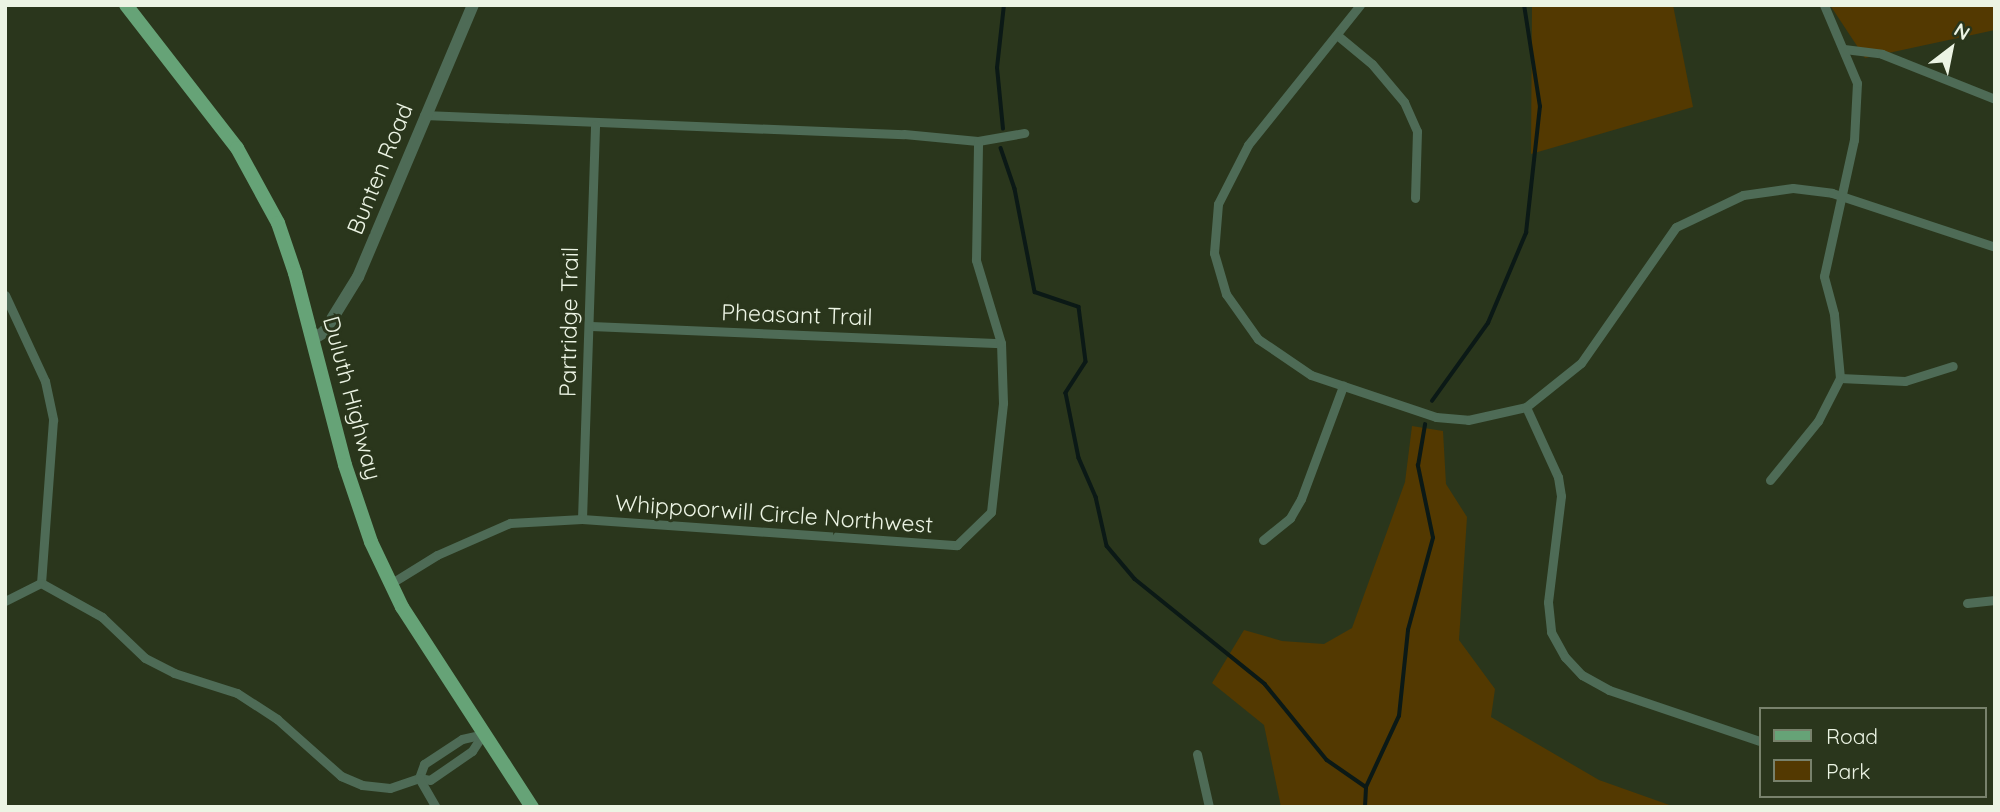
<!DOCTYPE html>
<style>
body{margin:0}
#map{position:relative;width:2000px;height:812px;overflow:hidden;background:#2a361c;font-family:Quicksand,sans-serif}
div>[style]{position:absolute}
.green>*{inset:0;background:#533901}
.stream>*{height:3.5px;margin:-1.75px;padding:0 1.75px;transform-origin:1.75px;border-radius:1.75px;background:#0b1916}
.minor>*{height:9px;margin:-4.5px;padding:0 4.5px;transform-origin:4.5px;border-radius:4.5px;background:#4e6b56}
.tertiary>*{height:12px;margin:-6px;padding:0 6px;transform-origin:6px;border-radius:6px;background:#4e6b56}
.primary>*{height:14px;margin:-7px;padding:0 7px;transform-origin:7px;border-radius:7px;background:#66a377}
span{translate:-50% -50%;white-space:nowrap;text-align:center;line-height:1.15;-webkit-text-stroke:6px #2a361c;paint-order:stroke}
.street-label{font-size:23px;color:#ecf4e4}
.frame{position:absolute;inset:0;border:7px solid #ecf4e4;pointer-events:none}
.legend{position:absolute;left:1759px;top:707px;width:228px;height:91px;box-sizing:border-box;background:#2a361c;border:2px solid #78826c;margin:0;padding:9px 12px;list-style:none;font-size:21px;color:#ecf4e4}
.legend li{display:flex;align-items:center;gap:14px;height:35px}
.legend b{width:35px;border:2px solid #78826c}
.north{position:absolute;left:1916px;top:14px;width:70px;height:70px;-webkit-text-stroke:5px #2a361c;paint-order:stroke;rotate:32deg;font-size:19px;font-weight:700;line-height:28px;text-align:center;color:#ecf4e4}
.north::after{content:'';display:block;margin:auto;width:24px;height:32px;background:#ecf4e4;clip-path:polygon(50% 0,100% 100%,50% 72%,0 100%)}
</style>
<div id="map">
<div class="green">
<div style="clip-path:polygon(1532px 5px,1673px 5px,1693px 107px,1531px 154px)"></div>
<div style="clip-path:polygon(1830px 5px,1995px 5px,1995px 30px,1865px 58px)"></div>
<div style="clip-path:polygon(1412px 426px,1443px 431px,1446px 484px,1467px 517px,1459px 640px,1495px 689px,1491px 717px,1599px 780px,1675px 807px,1281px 807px,1264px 725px,1212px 683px,1244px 630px,1282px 641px,1324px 644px,1352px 628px,1405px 482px)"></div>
</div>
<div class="stream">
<div style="left:1003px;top:129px;width:61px;rotate:-95.6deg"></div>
<div style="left:997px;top:68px;width:63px;rotate:-83.7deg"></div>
<div style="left:1001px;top:148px;width:43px;rotate:71.1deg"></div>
<div style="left:1015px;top:189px;width:105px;rotate:79deg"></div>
<div style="left:1035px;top:292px;width:46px;rotate:18.8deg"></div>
<div style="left:1079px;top:307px;width:55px;rotate:82.7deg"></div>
<div style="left:1086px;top:362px;width:37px;rotate:123deg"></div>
<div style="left:1066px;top:393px;width:66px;rotate:78.7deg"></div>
<div style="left:1079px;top:458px;width:43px;rotate:66.4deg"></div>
<div style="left:1096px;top:497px;width:50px;rotate:77.3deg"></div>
<div style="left:1107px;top:546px;width:43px;rotate:49.7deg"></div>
<div style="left:1135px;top:579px;width:167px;rotate:38.9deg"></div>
<div style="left:1265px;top:684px;width:98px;rotate:50.8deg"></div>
<div style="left:1327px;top:760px;width:47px;rotate:34.7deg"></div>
<div style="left:1432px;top:401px;width:96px;rotate:-54.3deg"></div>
<div style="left:1488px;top:323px;width:98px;rotate:-67.1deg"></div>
<div style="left:1526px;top:233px;width:127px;rotate:-83.7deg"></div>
<div style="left:1540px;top:107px;width:103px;rotate:-98.9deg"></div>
<div style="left:1365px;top:807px;width:20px;rotate:-87deg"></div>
<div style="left:1366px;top:787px;width:78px;rotate:-65.1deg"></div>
<div style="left:1399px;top:716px;width:86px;rotate:-84deg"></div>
<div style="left:1408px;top:630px;width:95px;rotate:-74.8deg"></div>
<div style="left:1433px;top:538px;width:74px;rotate:-101.8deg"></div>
<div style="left:1418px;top:466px;width:42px;rotate:-80.3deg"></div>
</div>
<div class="minor">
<div style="left:1360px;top:5px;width:179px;rotate:128.7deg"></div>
<div style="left:1248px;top:145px;width:66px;rotate:117deg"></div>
<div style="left:1218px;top:204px;width:49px;rotate:94.7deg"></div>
<div style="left:1214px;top:253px;width:43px;rotate:73.7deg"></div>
<div style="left:1226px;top:294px;width:55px;rotate:54.6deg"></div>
<div style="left:1258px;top:339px;width:64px;rotate:34.2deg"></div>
<div style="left:1311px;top:375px;width:132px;rotate:18.6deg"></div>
<div style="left:1436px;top:417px;width:32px;rotate:5deg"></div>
<div style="left:1468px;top:420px;width:59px;rotate:-12.6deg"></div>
<div style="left:1526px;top:407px;width:70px;rotate:-38.7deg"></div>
<div style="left:1581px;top:363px;width:166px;rotate:-55.1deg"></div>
<div style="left:1676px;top:227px;width:74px;rotate:-25.5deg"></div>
<div style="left:1743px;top:195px;width:50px;rotate:-8deg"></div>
<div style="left:1793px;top:188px;width:39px;rotate:7deg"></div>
<div style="left:1832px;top:193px;width:172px;rotate:18.3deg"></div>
<div style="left:1337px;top:35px;width:45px;rotate:39.6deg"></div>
<div style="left:1372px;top:64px;width:50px;rotate:49.9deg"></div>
<div style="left:1404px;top:102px;width:32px;rotate:66deg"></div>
<div style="left:1417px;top:131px;width:67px;rotate:91.7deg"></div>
<div style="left:1844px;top:49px;width:38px;rotate:7deg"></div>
<div style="left:1882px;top:54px;width:122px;rotate:21.7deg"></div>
<div style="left:424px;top:115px;width:480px;rotate:2.3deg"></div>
<div style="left:904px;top:134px;width:74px;rotate:5.4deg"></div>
<div style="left:978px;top:141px;width:47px;rotate:-9.9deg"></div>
<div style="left:5px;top:295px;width:95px;rotate:65.1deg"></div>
<div style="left:45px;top:381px;width:40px;rotate:78deg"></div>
<div style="left:53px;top:420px;width:163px;rotate:94.2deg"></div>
<div style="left:591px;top:326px;width:410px;rotate:2.4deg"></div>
<div style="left:1840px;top:378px;width:65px;rotate:2.6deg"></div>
<div style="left:1905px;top:381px;width:50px;rotate:-17.4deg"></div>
<div style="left:1526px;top:407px;width:77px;rotate:65.4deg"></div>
<div style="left:1558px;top:477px;width:19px;rotate:81deg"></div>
<div style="left:1561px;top:496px;width:107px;rotate:97deg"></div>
<div style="left:1548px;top:602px;width:30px;rotate:84deg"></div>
<div style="left:1551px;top:632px;width:29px;rotate:61deg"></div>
<div style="left:1565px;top:657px;width:25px;rotate:47deg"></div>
<div style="left:1582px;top:675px;width:31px;rotate:29deg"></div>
<div style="left:1609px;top:690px;width:159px;rotate:18.7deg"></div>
<div style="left:1770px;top:480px;width:76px;rotate:-50.9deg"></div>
<div style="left:1818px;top:421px;width:48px;rotate:-62.9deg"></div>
<div style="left:1840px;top:378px;width:64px;rotate:-95.4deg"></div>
<div style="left:1834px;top:314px;width:39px;rotate:-105deg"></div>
<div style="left:1824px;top:276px;width:139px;rotate:-77.6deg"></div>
<div style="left:1854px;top:140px;width:57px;rotate:-87deg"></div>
<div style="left:1857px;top:83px;width:85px;rotate:-112.9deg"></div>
<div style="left:582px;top:519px;width:394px;rotate:-88.1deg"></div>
<div style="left:1263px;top:540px;width:35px;rotate:-39deg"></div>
<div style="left:1290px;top:518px;width:22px;rotate:-60deg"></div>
<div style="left:1301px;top:499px;width:121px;rotate:-69.6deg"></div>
<div style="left:41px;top:583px;width:70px;rotate:29.1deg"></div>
<div style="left:102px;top:617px;width:59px;rotate:43.6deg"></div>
<div style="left:145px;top:658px;width:33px;rotate:27deg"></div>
<div style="left:174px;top:673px;width:66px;rotate:17.6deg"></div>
<div style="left:237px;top:693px;width:48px;rotate:33deg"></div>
<div style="left:277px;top:719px;width:86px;rotate:41.7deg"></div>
<div style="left:341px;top:776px;width:23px;rotate:23deg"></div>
<div style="left:362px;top:785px;width:28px;rotate:6deg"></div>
<div style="left:390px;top:788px;width:31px;rotate:-19deg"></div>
<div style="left:419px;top:778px;width:11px;rotate:10deg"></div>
<div style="left:430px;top:780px;width:51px;rotate:-34.6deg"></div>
<div style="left:472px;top:751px;width:20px;rotate:-57deg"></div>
<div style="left:390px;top:584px;width:55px;rotate:-31.7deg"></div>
<div style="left:437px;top:555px;width:80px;rotate:-23.7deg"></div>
<div style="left:510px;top:523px;width:72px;rotate:-3.2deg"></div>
<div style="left:582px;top:519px;width:376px;rotate:4deg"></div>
<div style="left:957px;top:545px;width:47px;rotate:-44.1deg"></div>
<div style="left:991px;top:512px;width:110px;rotate:-83.7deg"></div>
<div style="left:1003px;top:403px;width:60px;rotate:-91.9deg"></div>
<div style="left:1001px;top:343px;width:87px;rotate:-106.8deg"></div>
<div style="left:976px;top:260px;width:119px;rotate:-89deg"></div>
<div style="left:5px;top:601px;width:40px;rotate:-26.6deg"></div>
<div style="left:1967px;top:603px;width:28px;rotate:-6deg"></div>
<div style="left:1197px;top:754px;width:54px;rotate:77.2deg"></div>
<div style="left:419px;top:778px;width:15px;rotate:-70deg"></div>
<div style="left:424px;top:764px;width:45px;rotate:-33.3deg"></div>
<div style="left:462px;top:739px;width:22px;rotate:-13deg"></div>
<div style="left:419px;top:778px;width:34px;rotate:60deg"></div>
</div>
<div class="tertiary">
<div style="left:313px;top:339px;width:13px;rotate:-32deg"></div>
<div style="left:324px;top:332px;width:65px;rotate:-58.3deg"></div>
<div style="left:358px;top:277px;width:295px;rotate:-67.1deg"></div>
</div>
<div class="primary">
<div style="left:126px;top:5px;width:181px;rotate:52.2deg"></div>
<div style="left:237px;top:148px;width:85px;rotate:61.3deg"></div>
<div style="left:278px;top:223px;width:53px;rotate:71.2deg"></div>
<div style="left:295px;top:273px;width:198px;rotate:75.4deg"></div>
<div style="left:345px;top:465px;width:81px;rotate:71.3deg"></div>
<div style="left:371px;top:542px;width:72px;rotate:64.5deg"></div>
<div style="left:402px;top:607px;width:239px;rotate:57deg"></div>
</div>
<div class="street-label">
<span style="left:380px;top:169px;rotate:-68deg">Bunten Road</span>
<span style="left:797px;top:315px;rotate:2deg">Pheasant Trail</span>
<span style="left:569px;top:322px;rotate:-89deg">Partridge Trail</span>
<span style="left:352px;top:398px;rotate:75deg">Duluth Highway</span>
<span style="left:774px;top:514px;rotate:4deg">Whippoorwill Circle Northwest</span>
</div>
<div class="frame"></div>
<ul class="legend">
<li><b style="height:9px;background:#66a377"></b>Road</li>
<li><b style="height:19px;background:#533901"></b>Park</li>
</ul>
<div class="north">N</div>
</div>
